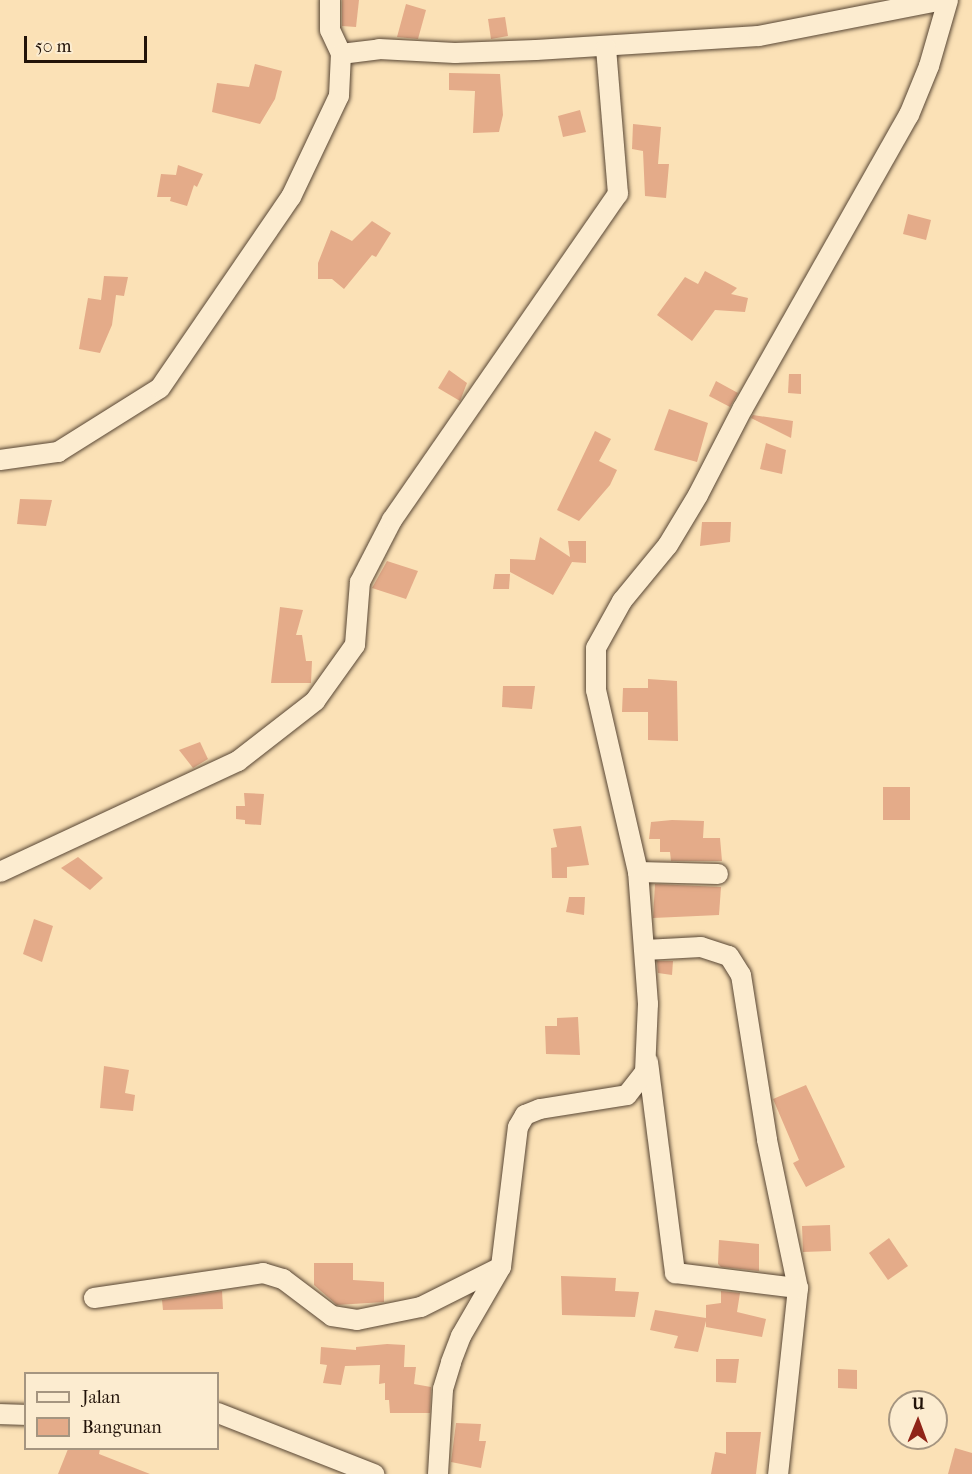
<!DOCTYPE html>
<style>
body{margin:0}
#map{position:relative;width:972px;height:1474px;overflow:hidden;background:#fbe1b6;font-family:"IM FELL French Canon",serif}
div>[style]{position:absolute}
.building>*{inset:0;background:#e4ab89}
.roads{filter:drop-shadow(0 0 2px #584634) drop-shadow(0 0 2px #584634)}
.minor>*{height:20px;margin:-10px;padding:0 10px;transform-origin:10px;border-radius:10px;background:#fcecd0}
span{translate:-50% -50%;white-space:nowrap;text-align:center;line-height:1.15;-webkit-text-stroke:4.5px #fcecd0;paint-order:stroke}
.legend{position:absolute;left:24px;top:1372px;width:195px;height:78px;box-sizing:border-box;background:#fcecd0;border:2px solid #a59580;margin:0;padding:8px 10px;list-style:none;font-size:18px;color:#221309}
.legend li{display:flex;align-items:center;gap:12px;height:30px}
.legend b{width:30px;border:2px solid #a59580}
.north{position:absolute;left:888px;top:1390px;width:60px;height:60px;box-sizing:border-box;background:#fcecd0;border:2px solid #a59580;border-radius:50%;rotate:1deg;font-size:16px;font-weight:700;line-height:24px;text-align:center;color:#221309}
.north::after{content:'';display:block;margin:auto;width:21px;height:27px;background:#8f2418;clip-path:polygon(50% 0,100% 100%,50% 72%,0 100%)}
.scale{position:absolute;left:24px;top:36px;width:123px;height:27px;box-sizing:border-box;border:3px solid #221309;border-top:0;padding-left:8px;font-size:18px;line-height:21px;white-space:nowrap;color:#221309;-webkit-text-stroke:4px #fcecd0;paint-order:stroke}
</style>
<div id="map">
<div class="building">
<div style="clip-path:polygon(342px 0,359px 0,356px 27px,342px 26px)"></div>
<div style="clip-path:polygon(406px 4px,426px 10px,418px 39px,397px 37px)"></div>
<div style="clip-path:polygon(505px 17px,508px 36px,491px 39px,488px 19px)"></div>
<div style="clip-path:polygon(255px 64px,282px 71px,275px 99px,260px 124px,212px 112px,217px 83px,249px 87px)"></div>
<div style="clip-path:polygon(449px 73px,500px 74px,503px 115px,499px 132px,473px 133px,475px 91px,449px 90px)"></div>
<div style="clip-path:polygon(580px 110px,586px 132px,563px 137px,558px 116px)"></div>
<div style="clip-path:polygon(633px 124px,661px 127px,658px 164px,669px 164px,666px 198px,645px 196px,643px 151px,632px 149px)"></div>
<div style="clip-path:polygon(178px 165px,203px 174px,197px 187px,194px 185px,187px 206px,170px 201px,171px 197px,157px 197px,161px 174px,176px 175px)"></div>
<div style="clip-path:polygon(908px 214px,931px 220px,926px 240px,903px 234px)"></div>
<div style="clip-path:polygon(372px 221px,391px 233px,376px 257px,372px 255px,344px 289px,332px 279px,318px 279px,318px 263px,331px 230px,352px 241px)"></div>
<div style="clip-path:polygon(705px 271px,737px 288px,731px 294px,748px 298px,745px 312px,715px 310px,692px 341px,657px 315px,685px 277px,698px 284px)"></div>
<div style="clip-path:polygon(104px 276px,128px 277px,124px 296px,116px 295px,112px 325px,100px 353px,79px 349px,88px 298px,101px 300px)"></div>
<div style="clip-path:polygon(449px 370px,467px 383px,460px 401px,438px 388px)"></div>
<div style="clip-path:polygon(789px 374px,801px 374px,801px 394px,788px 393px)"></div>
<div style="clip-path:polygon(716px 381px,738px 393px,730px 407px,709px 396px)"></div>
<div style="clip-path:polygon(669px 409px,708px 423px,697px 462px,654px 450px)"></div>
<div style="clip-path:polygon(753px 415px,793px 421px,791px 438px,751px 418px)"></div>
<div style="clip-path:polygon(595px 431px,611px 439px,599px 461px,617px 470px,610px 485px,579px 521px,557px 510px)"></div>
<div style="clip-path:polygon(766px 443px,786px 450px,782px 474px,760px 469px)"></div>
<div style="clip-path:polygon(20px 499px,52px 500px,46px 526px,17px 524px)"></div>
<div style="clip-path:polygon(702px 522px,731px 522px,730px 542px,700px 546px)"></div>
<div style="clip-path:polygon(540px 537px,570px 557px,568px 541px,586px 541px,586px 563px,572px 562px,553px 595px,510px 572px,510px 559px,535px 560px)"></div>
<div style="clip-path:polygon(387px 561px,418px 571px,406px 599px,372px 588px)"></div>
<div style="clip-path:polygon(495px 574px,510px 574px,509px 589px,493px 589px)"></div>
<div style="clip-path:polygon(280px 607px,303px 610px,296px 635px,302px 635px,306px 661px,312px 661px,311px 683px,271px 683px)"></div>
<div style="clip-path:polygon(648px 679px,677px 681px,678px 741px,648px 740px,648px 712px,622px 712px,623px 688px,648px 688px)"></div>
<div style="clip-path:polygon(503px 686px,535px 686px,532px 709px,502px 707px)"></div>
<div style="clip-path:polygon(200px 742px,208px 759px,193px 768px,179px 750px)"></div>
<div style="clip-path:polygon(883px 787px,910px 787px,910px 820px,883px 820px)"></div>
<div style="clip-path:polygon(244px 793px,264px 794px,261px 825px,245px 824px,245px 820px,236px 819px,236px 806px,245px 806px)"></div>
<div style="clip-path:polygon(672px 820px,704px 821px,703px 838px,720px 838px,722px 861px,671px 861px,670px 852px,660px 852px,660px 839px,649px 839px,651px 822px)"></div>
<div style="clip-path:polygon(581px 826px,589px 865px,567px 867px,567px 878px,552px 878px,551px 848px,557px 847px,553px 829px)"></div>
<div style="clip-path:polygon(78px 857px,103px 878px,90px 890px,61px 868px)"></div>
<div style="clip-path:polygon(655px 884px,721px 887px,719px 915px,653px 918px)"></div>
<div style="clip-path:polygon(569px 897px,585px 897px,584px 915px,566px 912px)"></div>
<div style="clip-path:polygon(34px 919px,53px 926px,42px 962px,23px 954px)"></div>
<div style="clip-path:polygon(657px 961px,673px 961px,672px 975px,658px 973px)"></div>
<div style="clip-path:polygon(578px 1017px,580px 1055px,546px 1054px,545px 1026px,557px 1026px,557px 1018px)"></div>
<div style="clip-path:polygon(104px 1066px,129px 1070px,125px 1093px,135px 1095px,133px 1111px,100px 1108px)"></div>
<div style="clip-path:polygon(806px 1085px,845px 1167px,806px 1187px,793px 1163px,799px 1160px,773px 1099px)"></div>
<div style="clip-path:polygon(830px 1225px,831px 1251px,803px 1252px,802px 1226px)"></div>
<div style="clip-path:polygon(889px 1238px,908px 1266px,888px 1280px,869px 1253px)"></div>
<div style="clip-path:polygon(719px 1240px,759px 1244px,759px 1271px,721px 1267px,718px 1264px)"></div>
<div style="clip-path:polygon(314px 1263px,353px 1263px,353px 1280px,384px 1282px,384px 1302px,337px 1305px,314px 1285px)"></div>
<div style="clip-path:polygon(561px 1276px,616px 1278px,615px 1291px,639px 1292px,635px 1317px,562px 1315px)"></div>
<div style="clip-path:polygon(222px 1291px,223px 1309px,163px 1310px,162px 1300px)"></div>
<div style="clip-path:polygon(721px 1291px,740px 1293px,737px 1312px,766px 1319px,762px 1337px,706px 1327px,706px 1321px,698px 1352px,674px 1348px,678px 1336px,650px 1330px,655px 1310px,706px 1318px,706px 1305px,721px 1303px)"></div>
<div style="clip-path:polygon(387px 1344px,405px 1345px,404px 1367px,416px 1367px,414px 1384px,431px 1387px,430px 1413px,390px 1413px,389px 1400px,385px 1400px,385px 1383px,379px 1384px,380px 1365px,345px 1366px,341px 1385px,323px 1383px,327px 1365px,320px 1364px,321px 1347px,356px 1350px,356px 1347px)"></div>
<div style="clip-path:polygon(716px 1359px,739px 1359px,736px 1383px,716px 1382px)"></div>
<div style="clip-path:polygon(838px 1369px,857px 1370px,857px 1389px,838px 1388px)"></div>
<div style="clip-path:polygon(456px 1423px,481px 1424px,479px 1441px,486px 1441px,481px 1468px,451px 1462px)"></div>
<div style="clip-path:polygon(726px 1432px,761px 1432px,756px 1474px,711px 1474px,715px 1452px,726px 1454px)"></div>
<div style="clip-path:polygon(955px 1448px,972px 1453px,972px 1474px,948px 1474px)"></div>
<div style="clip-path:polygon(68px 1449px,100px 1449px,99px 1454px,150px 1474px,58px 1474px)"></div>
</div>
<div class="roads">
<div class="minor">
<div style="left:330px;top:0;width:30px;rotate:90deg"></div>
<div style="left:330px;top:30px;width:26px;rotate:65deg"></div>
<div style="left:0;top:460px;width:59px;rotate:-7.9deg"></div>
<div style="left:58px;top:452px;width:120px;rotate:-32.1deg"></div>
<div style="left:160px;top:388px;width:232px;rotate:-55.6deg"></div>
<div style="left:291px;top:197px;width:112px;rotate:-64.6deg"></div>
<div style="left:339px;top:96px;width:42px;rotate:-87.3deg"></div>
<div style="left:341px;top:54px;width:38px;rotate:-7deg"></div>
<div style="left:379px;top:49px;width:76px;rotate:3deg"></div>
<div style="left:455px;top:53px;width:81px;rotate:-2.1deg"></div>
<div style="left:536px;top:50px;width:223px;rotate:-3.6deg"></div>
<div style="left:759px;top:36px;width:187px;rotate:-11.1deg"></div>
<div style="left:0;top:872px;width:263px;rotate:-25deg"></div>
<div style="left:238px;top:761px;width:98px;rotate:-37.9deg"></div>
<div style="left:315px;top:701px;width:69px;rotate:-54.5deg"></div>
<div style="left:355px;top:645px;width:63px;rotate:-85.5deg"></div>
<div style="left:360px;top:582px;width:70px;rotate:-62.7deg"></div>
<div style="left:392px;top:520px;width:397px;rotate:-55.3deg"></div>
<div style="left:618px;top:194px;width:147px;rotate:-94.7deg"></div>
<div style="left:638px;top:872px;width:80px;rotate:1.4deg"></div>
<div style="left:645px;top:950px;width:56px;rotate:-3.1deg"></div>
<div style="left:701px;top:947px;width:29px;rotate:18deg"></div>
<div style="left:729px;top:956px;width:22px;rotate:58deg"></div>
<div style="left:741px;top:975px;width:167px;rotate:81deg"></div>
<div style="left:767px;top:1140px;width:151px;rotate:78.2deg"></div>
<div style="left:798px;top:1288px;width:187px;rotate:96.1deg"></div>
<div style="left:648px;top:1062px;width:213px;rotate:82.7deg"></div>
<div style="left:675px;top:1273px;width:124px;rotate:7deg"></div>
<div style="left:94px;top:1298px;width:171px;rotate:-8.4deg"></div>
<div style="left:263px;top:1273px;width:21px;rotate:17deg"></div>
<div style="left:283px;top:1279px;width:61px;rotate:37.1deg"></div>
<div style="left:332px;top:1316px;width:25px;rotate:9deg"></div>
<div style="left:357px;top:1320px;width:65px;rotate:-11.5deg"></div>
<div style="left:421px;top:1307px;width:89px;rotate:-26.6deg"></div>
<div style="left:218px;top:1413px;width:168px;rotate:21.4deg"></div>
<div style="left:0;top:1414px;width:26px;rotate:2deg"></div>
<div style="left:438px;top:1474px;width:85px;rotate:-86.6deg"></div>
<div style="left:443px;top:1389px;width:28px;rotate:-73deg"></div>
<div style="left:451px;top:1362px;width:28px;rotate:-69deg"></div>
<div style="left:461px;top:1336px;width:80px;rotate:-59.9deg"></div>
<div style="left:501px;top:1267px;width:141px;rotate:-83.1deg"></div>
<div style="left:518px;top:1127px;width:14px;rotate:-60deg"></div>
<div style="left:525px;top:1115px;width:16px;rotate:-22deg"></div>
<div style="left:540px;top:1109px;width:88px;rotate:-9.1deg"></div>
<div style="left:627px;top:1095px;width:29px;rotate:-52deg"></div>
<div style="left:645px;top:1072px;width:68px;rotate:-87.5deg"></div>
<div style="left:648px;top:1004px;width:132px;rotate:-94.3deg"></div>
<div style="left:638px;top:872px;width:187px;rotate:-103deg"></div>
<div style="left:596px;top:690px;width:42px;rotate:-90deg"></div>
<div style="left:596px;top:648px;width:54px;rotate:-61deg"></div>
<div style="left:622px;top:601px;width:72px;rotate:-50.6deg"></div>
<div style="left:668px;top:545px;width:58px;rotate:-59deg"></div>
<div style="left:698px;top:495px;width:98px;rotate:-62.7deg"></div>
<div style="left:743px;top:408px;width:337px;rotate:-60.5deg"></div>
<div style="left:909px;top:115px;width:53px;rotate:-67.8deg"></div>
<div style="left:929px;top:66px;width:69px;rotate:-73.9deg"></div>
</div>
</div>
<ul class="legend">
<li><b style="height:8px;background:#fcecd0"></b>Jalan</li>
<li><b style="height:16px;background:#e4ab89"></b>Bangunan</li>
</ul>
<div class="north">U</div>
<div class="scale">50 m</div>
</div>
